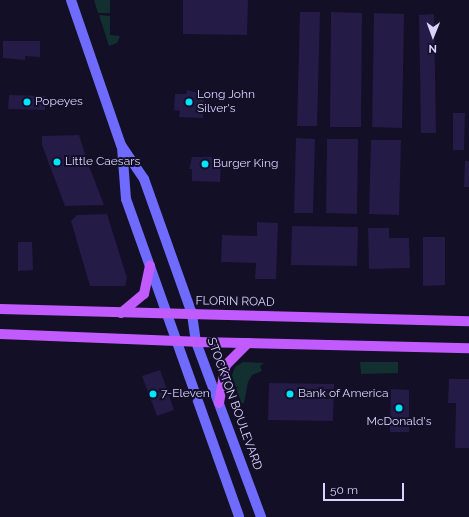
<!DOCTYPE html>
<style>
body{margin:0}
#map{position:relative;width:469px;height:517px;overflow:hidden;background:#130f26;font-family:Raleway,sans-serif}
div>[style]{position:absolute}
.green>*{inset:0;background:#12302f}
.building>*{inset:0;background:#241b47}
.secondary>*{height:10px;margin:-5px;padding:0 5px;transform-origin:5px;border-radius:5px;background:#6f6bff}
.primary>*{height:10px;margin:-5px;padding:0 5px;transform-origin:5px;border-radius:5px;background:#c25bff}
.dots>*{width:11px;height:11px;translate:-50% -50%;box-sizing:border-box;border:2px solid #130f26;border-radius:50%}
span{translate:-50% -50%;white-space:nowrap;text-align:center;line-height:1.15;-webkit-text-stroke:4px #130f26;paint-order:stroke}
.poi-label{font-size:12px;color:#d9d4ff}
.left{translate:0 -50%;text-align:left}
.street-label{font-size:12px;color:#d9d4ff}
.north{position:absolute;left:413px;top:16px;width:40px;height:40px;-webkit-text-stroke:3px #130f26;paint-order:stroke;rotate:181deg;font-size:11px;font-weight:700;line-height:16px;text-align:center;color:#d9d4ff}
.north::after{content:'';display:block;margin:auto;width:14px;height:18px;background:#d9d4ff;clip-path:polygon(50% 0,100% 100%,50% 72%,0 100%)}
.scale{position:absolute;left:323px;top:483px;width:81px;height:18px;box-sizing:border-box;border:2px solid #d9d4ff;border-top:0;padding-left:5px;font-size:12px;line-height:14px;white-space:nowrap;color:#d9d4ff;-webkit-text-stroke:3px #130f26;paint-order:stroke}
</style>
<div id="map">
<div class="green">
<div style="clip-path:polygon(94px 0,110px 0,110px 13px,98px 13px)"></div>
<div style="clip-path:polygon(99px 15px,110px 16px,110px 35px,120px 36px,117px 43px,109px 46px)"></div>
<div style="clip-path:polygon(243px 362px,264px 363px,260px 366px,262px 371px,252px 375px,248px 382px,244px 403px,241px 403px,232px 375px,235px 367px)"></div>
<div style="clip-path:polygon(360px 362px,398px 362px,398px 373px,361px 374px)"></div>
</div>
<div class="building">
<div style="clip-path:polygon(183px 0,248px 0,247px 35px,183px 34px)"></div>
<div style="clip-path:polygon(300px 12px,320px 12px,317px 126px,297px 126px)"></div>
<div style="clip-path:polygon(331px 12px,362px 13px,361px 127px,330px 127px)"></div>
<div style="clip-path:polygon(374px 13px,404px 14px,402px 128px,372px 127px)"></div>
<div style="clip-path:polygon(434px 14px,436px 133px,421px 133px,419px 15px)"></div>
<div style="clip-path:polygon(3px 41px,40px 41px,40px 57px,25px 56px,25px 60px,3px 58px)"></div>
<div style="clip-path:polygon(187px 90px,204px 94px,203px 118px,179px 117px,180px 111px,174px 110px,175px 94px,186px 94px)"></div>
<div style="clip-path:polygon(9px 95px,45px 96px,45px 110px,8px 109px)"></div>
<div style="clip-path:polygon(453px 113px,465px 113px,464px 150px,453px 150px)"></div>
<div style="clip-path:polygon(79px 135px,89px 166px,104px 205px,65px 206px,42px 145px,42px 136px)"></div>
<div style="clip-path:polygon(296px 138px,315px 139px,313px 213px,294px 213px)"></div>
<div style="clip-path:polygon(327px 139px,358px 139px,357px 214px,326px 213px)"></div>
<div style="clip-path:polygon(371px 140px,401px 140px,399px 215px,369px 214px)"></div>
<div style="clip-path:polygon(192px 157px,221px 157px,220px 182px,192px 181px,192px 169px,189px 169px)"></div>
<div style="clip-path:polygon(465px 161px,469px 161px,469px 187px,464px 187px)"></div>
<div style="clip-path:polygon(107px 214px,127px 278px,125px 286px,90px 286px,71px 221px,77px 215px)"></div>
<div style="clip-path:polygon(257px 222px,278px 223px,276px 279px,255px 279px,256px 263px,221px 262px,222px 235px,257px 236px)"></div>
<div style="clip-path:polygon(292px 226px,358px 227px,357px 266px,291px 265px)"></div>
<div style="clip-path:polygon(368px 228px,389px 228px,389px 238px,409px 238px,410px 268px,369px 269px)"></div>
<div style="clip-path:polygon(423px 237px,445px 237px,445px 285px,423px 286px)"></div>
<div style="clip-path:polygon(18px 242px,32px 242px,33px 270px,18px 271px)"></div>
<div style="clip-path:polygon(160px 370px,174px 410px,157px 416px,142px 376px)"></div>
<div style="clip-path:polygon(449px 379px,469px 379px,469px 448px,455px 448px,456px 403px,448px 403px)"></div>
<div style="clip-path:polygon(269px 383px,334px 384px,333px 421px,268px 420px)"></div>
<div style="clip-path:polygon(391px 389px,409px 390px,409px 432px,390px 432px)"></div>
</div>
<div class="secondary">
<div style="left:71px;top:0;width:153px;rotate:71deg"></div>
<div style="left:121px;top:145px;width:41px;rotate:55.9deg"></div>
<div style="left:144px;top:179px;width:143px;rotate:70.4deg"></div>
<div style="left:192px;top:314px;width:28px;rotate:82deg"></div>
<div style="left:196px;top:342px;width:187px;rotate:69.6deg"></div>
<div style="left:122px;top:147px;width:52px;rotate:85.6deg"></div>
<div style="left:126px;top:199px;width:337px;rotate:70.4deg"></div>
</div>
<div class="primary">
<div style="left:0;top:309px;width:469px;rotate:1.5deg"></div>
<div style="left:121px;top:313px;width:30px;rotate:-40deg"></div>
<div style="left:144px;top:294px;width:29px;rotate:-78deg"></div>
<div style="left:0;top:334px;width:196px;rotate:2.3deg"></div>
<div style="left:196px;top:342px;width:273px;rotate:1.3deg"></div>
<div style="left:219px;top:403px;width:39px;rotate:-80deg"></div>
<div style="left:226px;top:365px;width:31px;rotate:-45deg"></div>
</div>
<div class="dots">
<div style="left:27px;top:102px;background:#00e5ff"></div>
<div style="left:189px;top:102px;background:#00e5ff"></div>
<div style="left:57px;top:162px;background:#00e5ff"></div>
<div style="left:205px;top:164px;background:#00e5ff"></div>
<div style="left:153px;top:394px;background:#00e5ff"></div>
<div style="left:290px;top:394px;background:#00e5ff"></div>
<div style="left:399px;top:408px;background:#00e5ff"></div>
</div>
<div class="poi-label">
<span class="left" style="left:197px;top:102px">Long John<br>Silver's</span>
<span class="left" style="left:35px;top:102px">Popeyes</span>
<span class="left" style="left:65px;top:162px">Little Caesars</span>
<span class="left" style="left:213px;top:164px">Burger King</span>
<span class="left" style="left:161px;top:394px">7-Eleven</span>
<span class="left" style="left:298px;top:394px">Bank of America</span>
<span style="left:399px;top:422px">McDonald's</span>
</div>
<div class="street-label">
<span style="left:235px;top:302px;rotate:1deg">FLORIN ROAD</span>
<span style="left:234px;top:404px;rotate:70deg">STOCKTON BOULEVARD</span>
</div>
<div class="north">N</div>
<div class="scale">50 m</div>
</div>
